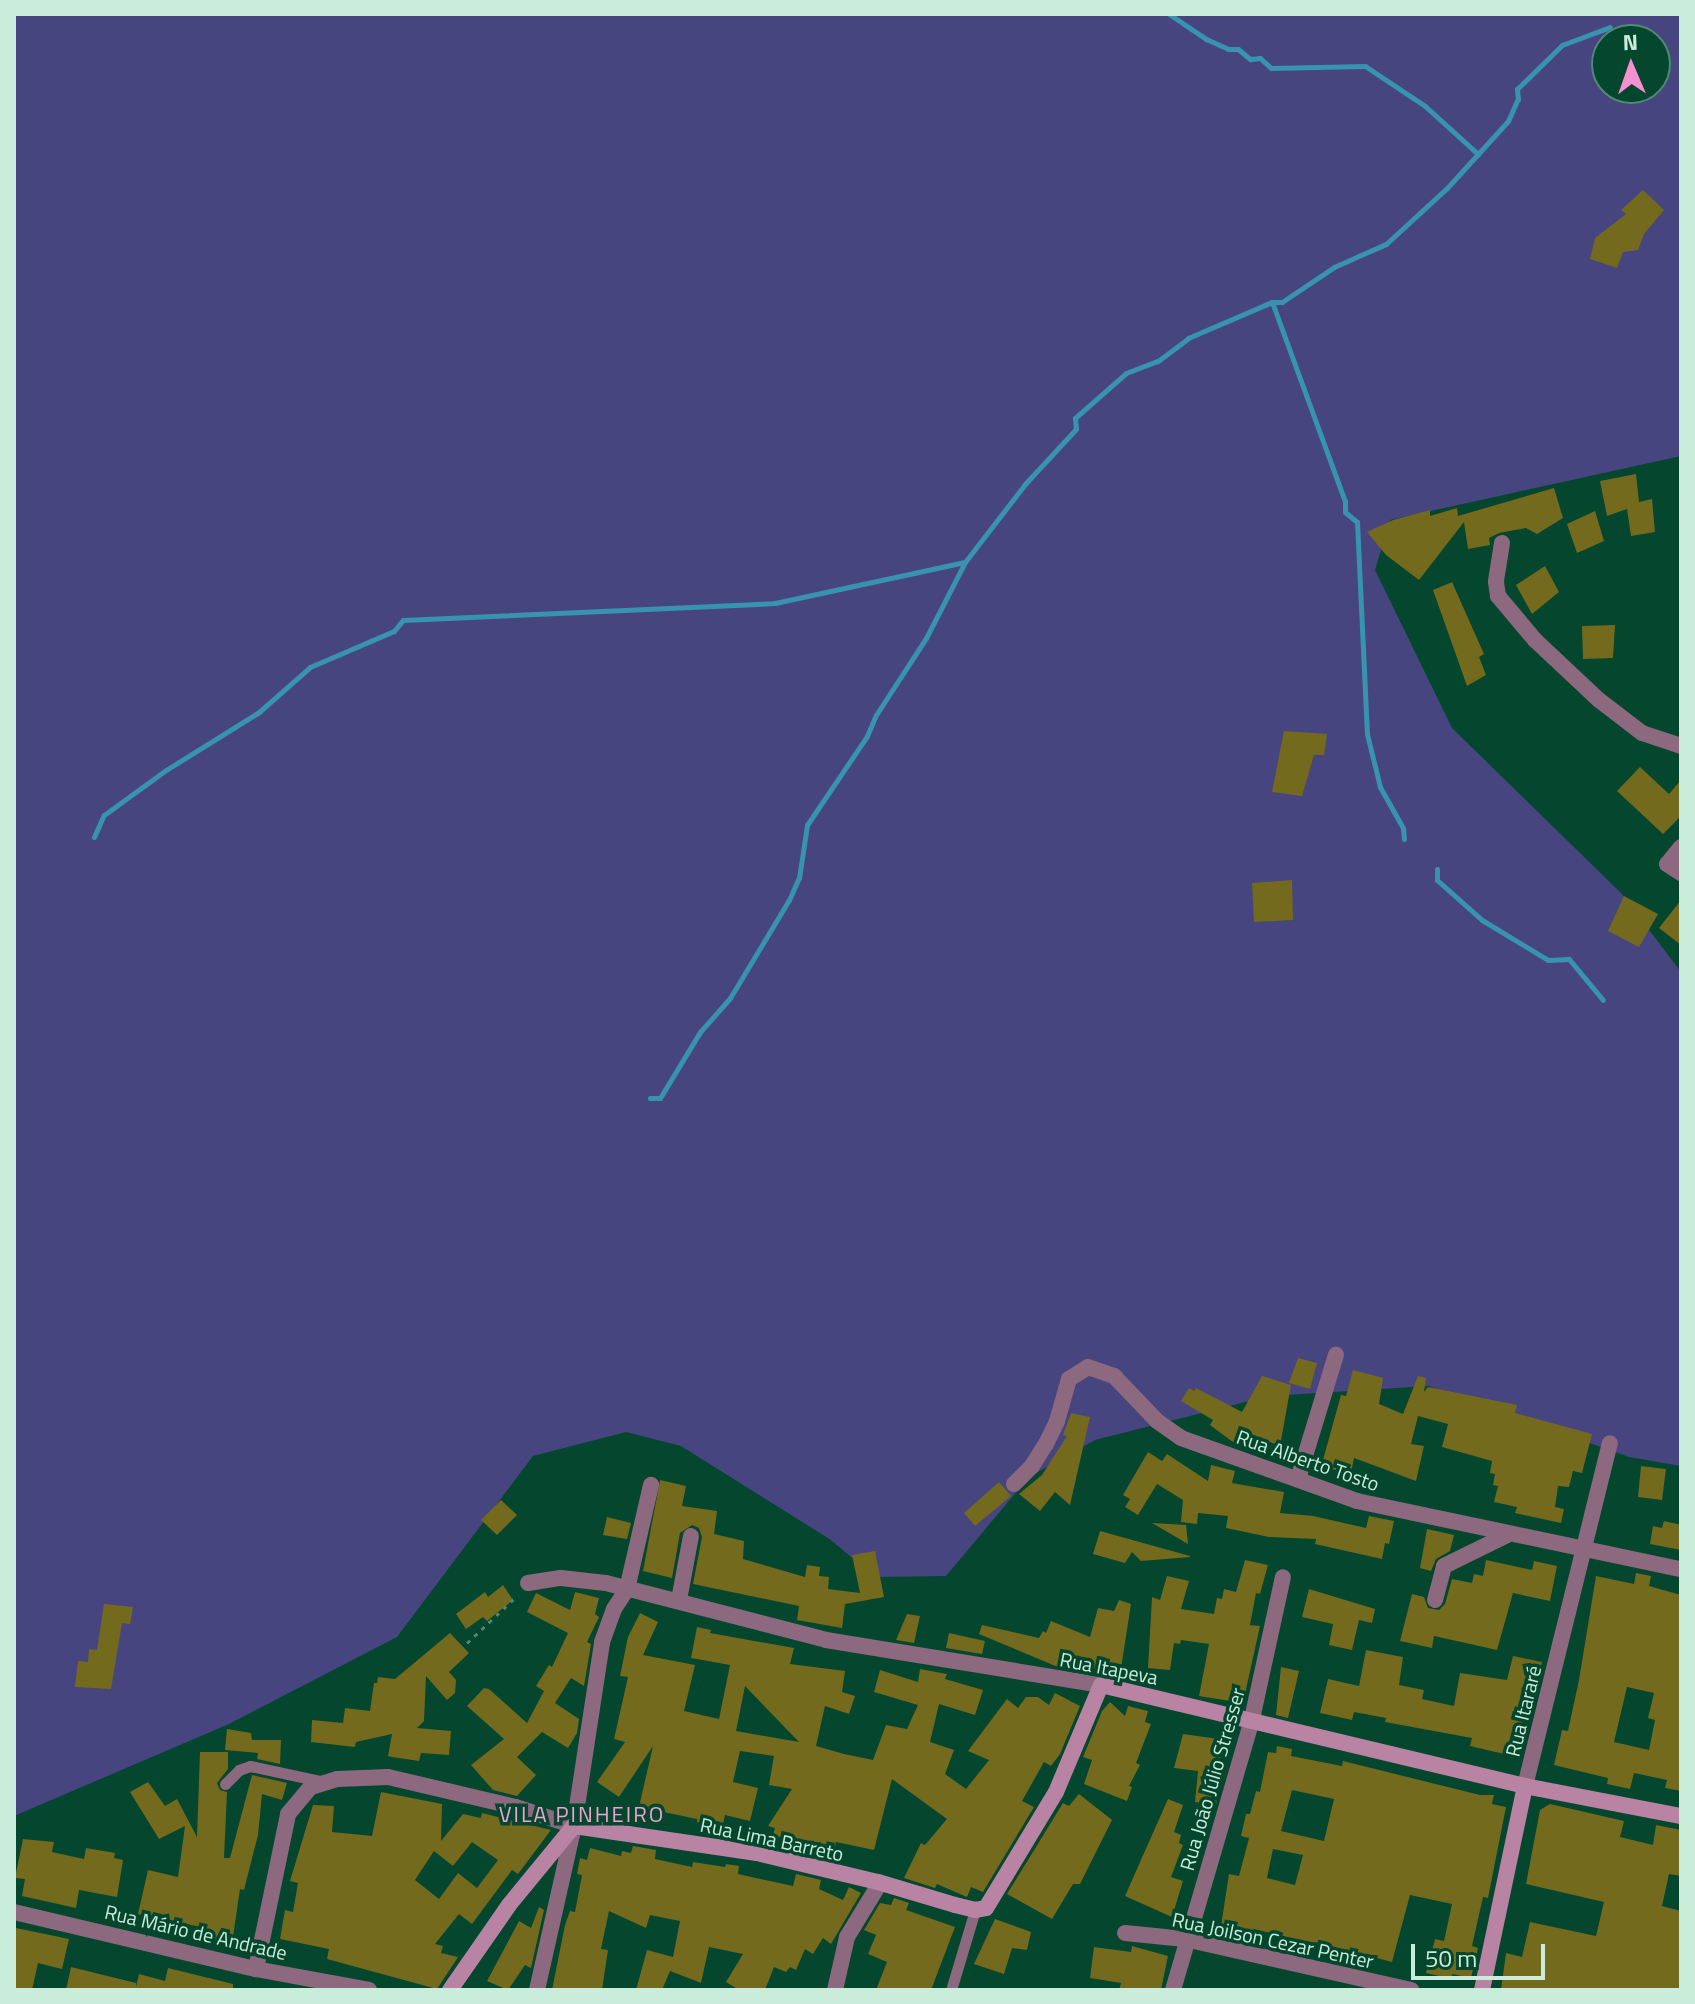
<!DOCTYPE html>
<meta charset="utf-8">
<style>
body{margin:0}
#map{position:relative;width:1695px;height:2004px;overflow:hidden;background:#04462e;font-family:"Titillium Web",sans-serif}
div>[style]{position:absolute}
.green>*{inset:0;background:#46457f}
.stream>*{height:5px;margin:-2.5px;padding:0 2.5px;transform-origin:2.5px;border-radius:2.5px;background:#3893b0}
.building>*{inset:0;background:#736a1e}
.path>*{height:3px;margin-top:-1.5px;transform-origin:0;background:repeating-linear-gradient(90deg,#518771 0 4px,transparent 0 10px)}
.lane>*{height:11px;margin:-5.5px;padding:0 5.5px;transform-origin:5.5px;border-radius:5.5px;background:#8c697e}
.street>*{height:16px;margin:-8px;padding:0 8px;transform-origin:8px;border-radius:8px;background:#8c697e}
.secondary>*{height:16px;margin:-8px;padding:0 8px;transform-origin:8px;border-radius:8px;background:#b983a4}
span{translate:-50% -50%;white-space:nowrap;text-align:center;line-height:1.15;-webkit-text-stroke:7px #04462e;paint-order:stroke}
.street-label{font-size:20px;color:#c9edda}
.neighbourhood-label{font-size:22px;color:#eca5d1;letter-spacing:2px}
.frame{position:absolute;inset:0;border:16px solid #c9edda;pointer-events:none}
.north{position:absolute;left:1591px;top:24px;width:80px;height:80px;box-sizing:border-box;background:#04462e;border:2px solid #538973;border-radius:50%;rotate:358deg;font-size:22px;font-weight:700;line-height:32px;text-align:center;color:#c9edda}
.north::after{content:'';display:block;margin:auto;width:28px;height:36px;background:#f590d1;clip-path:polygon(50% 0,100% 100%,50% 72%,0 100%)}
.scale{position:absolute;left:1411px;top:1944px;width:134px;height:36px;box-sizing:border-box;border:4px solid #c9edda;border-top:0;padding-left:10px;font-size:24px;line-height:28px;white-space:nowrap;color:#c9edda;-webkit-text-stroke:6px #04462e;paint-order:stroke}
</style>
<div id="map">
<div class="green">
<div style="clip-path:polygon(evenodd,14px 14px,1681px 14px,1681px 456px,1390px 520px,1375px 570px,1452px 728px,1622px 894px,1681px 972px,1681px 1466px,1629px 1457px,1429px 1386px,1269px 1396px,1095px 1440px,1029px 1477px,946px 1576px,875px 1577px,831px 1540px,681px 1446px,626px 1432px,533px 1456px,397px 1637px,229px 1724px,14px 1816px,14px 14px,1607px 40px,1655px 40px,1655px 88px,1607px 88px,1607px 40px)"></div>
</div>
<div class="stream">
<div style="left:1169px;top:14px;width:45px;rotate:34deg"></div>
<div style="left:1206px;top:39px;width:24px;rotate:24deg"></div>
<div style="left:1228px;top:49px;width:10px"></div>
<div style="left:1238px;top:49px;width:16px;rotate:40deg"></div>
<div style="left:1250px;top:59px;width:10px;rotate:-6deg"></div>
<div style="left:1260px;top:58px;width:15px;rotate:42deg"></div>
<div style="left:1271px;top:68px;width:94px;rotate:-1.2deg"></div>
<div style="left:1365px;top:66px;width:72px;rotate:33.7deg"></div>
<div style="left:1425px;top:106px;width:72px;rotate:42.2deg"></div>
<div style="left:1272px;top:302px;width:212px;rotate:69.9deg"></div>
<div style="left:1345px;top:501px;width:11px;rotate:90deg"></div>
<div style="left:1345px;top:512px;width:16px;rotate:40deg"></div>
<div style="left:1357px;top:522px;width:212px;rotate:87.3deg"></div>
<div style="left:1367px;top:734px;width:55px;rotate:76.2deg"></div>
<div style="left:1380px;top:787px;width:47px;rotate:60.7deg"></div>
<div style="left:1403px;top:828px;width:11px;rotate:85deg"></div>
<div style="left:94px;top:837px;width:24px;rotate:-66deg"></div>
<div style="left:104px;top:815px;width:77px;rotate:-36deg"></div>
<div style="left:166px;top:770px;width:110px;rotate:-31.9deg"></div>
<div style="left:259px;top:712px;width:68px;rotate:-41.4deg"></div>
<div style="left:310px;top:667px;width:91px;rotate:-23.2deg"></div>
<div style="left:394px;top:631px;width:14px;rotate:-51deg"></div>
<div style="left:403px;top:620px;width:372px;rotate:-2.6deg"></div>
<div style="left:775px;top:603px;width:193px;rotate:-12.2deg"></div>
<div style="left:1437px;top:869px;width:11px;rotate:90deg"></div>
<div style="left:1437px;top:880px;width:60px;rotate:41.6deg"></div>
<div style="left:1482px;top:920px;width:77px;rotate:31.2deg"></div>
<div style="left:1548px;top:960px;width:21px;rotate:-3deg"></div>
<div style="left:1569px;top:959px;width:53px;rotate:50.3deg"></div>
<div style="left:650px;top:1098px;width:10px"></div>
<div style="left:660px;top:1098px;width:77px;rotate:-58.8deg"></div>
<div style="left:700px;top:1032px;width:45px;rotate:-48.6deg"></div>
<div style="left:730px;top:998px;width:114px;rotate:-59deg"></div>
<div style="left:789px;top:900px;width:24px;rotate:-66deg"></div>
<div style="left:799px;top:878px;width:54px;rotate:-81.4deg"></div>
<div style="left:807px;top:825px;width:107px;rotate:-56deg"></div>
<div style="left:867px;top:736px;width:23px;rotate:-67deg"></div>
<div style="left:876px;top:715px;width:92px;rotate:-57deg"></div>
<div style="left:926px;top:638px;width:85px;rotate:-62.8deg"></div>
<div style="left:965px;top:562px;width:98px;rotate:-52.4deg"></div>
<div style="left:1025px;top:484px;width:75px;rotate:-47.2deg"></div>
<div style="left:1076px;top:429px;width:11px;rotate:-95deg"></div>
<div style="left:1075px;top:418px;width:68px;rotate:-41.4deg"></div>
<div style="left:1126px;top:373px;width:34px;rotate:-21deg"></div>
<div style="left:1158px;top:361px;width:38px;rotate:-37deg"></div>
<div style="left:1188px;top:338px;width:91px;rotate:-23.2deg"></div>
<div style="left:1272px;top:302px;width:10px"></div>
<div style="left:1282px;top:302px;width:63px;rotate:-33.9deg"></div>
<div style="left:1334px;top:267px;width:57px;rotate:-23.9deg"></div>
<div style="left:1386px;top:244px;width:83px;rotate:-42.6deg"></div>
<div style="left:1447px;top:188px;width:91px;rotate:-47.7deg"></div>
<div style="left:1508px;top:121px;width:24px;rotate:-66deg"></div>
<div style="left:1518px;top:99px;width:10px;rotate:-96deg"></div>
<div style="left:1517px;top:89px;width:63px;rotate:-44.4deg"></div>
<div style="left:1562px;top:45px;width:51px;rotate:-20.6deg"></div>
</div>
<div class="building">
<div style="clip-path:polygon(1643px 190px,1664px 210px,1644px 234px,1638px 250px,1623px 252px,1617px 268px,1590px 259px,1595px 238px,1626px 214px,1621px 210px)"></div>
<div style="clip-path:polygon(1636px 474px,1639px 502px,1652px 499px,1655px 532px,1631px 536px,1627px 509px,1607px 516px,1600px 481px)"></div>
<div style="clip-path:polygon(1554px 488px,1563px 518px,1537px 534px,1526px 528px,1499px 533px,1489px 538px,1490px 545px,1468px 549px,1464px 522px,1419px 580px,1386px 555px,1367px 532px,1393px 520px,1430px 510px,1430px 516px,1457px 508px,1458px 516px)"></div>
<div style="clip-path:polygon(1595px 511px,1604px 541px,1577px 553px,1567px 524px)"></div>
<div style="clip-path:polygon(1545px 566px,1559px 592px,1532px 614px,1516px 585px)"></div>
<div style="clip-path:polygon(1452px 582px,1484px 654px,1479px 657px,1486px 675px,1467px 686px,1433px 590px)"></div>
<div style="clip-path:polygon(1615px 625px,1613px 658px,1583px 659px,1582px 626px)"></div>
<div style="clip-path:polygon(1284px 731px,1327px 734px,1324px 755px,1314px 755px,1302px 796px,1272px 792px)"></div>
<div style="clip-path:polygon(1640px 767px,1669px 794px,1681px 780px,1681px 816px,1663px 834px,1617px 791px)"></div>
<div style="clip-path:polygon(1292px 880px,1293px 920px,1254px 922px,1252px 883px)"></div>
<div style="clip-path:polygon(1624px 896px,1658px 914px,1639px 947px,1608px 931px)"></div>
<div style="clip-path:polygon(1681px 900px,1681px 945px,1659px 928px)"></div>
<div style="clip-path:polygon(1298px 1358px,1317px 1363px,1310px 1389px,1289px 1383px)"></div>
<div style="clip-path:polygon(1353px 1370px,1383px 1378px,1379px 1404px,1403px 1414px,1418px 1376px,1426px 1378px,1424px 1392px,1428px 1387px,1517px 1405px,1515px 1413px,1592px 1434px,1582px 1473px,1573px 1471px,1569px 1487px,1558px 1486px,1555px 1507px,1564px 1509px,1561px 1523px,1515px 1513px,1517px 1507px,1494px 1502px,1498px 1486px,1493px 1485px,1495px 1474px,1490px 1473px,1492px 1461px,1442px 1447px,1448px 1424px,1418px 1416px,1411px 1444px,1424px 1446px,1416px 1481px,1354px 1458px,1351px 1473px,1321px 1467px,1341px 1395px,1346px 1396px)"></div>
<div style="clip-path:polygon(1262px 1376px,1291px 1385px,1280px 1446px,1270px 1442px,1264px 1456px,1241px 1448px,1210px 1425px,1213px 1420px,1181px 1401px,1189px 1388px,1194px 1391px,1196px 1388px,1242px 1412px)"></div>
<div style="clip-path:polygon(1071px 1413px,1090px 1417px,1070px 1505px,1055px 1492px,1040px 1511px,1019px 1494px,1042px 1475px,1067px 1436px,1063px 1435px)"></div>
<div style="clip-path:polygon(1148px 1452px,1162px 1461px,1167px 1454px,1208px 1481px,1211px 1465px,1235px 1471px,1232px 1483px,1284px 1492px,1280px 1513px,1313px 1516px,1366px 1528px,1369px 1516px,1394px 1521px,1389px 1544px,1385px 1543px,1382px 1559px,1315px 1544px,1316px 1539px,1269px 1537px,1226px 1528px,1228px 1516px,1198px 1513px,1197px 1524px,1181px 1522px,1183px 1500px,1157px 1484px,1138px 1515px,1125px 1507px,1130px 1499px,1123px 1495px)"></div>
<div style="clip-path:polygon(1641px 1466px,1666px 1469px,1662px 1500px,1638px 1497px)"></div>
<div style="clip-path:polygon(660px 1480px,686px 1486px,682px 1506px,717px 1511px,714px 1534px,744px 1541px,743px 1559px,805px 1577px,807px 1565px,820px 1567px,819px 1576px,829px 1577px,828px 1589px,860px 1593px,852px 1555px,875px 1551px,884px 1597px,845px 1604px,842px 1628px,797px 1620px,799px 1606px,693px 1584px,702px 1537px,699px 1528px,692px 1525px,680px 1533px,672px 1578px,643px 1571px)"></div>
<div style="clip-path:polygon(999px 1482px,1011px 1496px,975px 1526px,964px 1513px)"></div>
<div style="clip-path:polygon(501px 1500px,517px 1515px,497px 1535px,481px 1520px)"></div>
<div style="clip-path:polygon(607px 1517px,631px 1523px,627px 1539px,603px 1535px)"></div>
<div style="clip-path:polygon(1664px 1521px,1681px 1525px,1681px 1550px,1650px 1544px,1653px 1526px,1662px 1528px)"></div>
<div style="clip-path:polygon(1152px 1523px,1186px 1525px,1188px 1544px)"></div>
<div style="clip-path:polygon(1427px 1529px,1454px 1535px,1450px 1551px,1436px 1559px,1431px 1571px,1420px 1568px)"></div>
<div style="clip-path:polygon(1100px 1531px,1190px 1556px,1190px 1557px,1141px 1561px,1132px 1552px,1125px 1563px,1093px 1554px)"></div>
<div style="clip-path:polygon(1245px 1560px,1268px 1565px,1260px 1594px,1256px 1593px,1250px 1625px,1260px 1626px,1243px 1703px,1199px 1696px,1209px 1644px,1181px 1640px,1180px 1644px,1174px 1643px,1170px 1670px,1148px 1668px,1152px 1597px,1160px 1600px,1167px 1576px,1189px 1581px,1181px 1609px,1214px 1614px,1217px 1598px,1222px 1599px,1224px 1589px,1236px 1592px)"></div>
<div style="clip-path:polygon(1486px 1560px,1532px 1570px,1534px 1561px,1557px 1566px,1550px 1601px,1513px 1593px,1497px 1650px,1434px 1636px,1432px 1648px,1400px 1641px,1412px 1594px,1424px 1597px,1428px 1608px,1439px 1610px,1445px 1604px,1452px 1579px,1472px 1583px,1474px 1574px,1483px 1576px)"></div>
<div style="clip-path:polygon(evenodd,1636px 1573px,1651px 1576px,1649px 1586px,1681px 1595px,1681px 1791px,1665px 1788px,1667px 1780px,1634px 1773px,1630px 1789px,1607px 1784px,1608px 1778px,1554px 1765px,1562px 1730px,1568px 1731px,1579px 1680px,1596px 1576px,1634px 1584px,1636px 1573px,1627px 1687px,1654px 1693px,1648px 1718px,1655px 1720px,1649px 1750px,1614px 1742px,1627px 1687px)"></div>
<div style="clip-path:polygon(503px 1585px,513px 1600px,487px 1621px,483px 1617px,466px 1629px,456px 1614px,485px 1592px,488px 1597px)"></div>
<div style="clip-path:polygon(1309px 1589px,1375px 1609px,1372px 1623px,1359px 1620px,1352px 1650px,1329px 1645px,1333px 1624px,1302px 1617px)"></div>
<div style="clip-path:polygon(575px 1592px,599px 1598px,595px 1614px,599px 1617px,587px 1642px,591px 1644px,584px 1686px,571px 1678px,555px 1703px,579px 1719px,577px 1733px,568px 1748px,542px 1732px,517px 1757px,536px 1775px,517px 1796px,493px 1790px,471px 1765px,504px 1739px,467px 1706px,484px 1688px,489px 1689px,527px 1723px,544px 1691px,536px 1686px,549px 1665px,552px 1667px,568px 1633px,527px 1612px,536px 1593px,570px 1610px)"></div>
<div style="clip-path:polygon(1119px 1600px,1131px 1604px,1120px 1675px,1071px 1665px,1077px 1670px,1058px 1667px,979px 1634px,982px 1625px,1039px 1638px,1043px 1631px,1046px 1633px,1051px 1621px,1090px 1637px,1098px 1608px,1114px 1611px)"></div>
<div style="clip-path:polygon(104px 1604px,133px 1607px,130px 1624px,122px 1623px,111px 1689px,75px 1687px,78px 1661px,88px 1662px,89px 1649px,97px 1650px)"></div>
<div style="clip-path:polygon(evenodd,640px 1613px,658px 1622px,643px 1655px,695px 1665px,684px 1711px,719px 1719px,730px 1665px,691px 1658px,697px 1627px,711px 1630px,710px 1633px,794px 1648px,790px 1664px,845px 1671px,842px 1692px,855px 1696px,849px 1714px,825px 1706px,816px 1746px,844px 1754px,873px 1760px,886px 1725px,907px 1729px,918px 1705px,874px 1692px,880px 1670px,918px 1682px,920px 1669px,947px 1674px,945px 1679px,983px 1690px,975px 1715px,939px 1704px,930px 1742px,954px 1750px,945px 1774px,966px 1789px,989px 1760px,968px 1751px,1007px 1699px,1018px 1708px,1026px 1697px,1038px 1697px,1049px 1705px,1055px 1693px,1080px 1706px,1060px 1754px,1051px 1766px,1044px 1762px,1022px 1801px,1034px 1807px,983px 1892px,971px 1887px,967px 1897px,937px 1884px,935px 1888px,904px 1878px,921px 1843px,925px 1845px,947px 1819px,892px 1779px,874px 1850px,836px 1842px,834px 1851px,773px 1835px,775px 1828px,768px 1826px,792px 1789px,769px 1785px,774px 1756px,740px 1751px,733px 1782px,758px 1788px,750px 1821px,725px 1815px,722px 1828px,697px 1822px,697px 1819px,639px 1807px,653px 1746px,619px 1797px,597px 1782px,625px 1742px,614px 1739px,628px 1677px,620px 1676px,628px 1637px,640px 1613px,745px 1686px,799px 1742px,736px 1731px,745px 1686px)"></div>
<div style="clip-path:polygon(907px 1614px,920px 1616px,914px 1643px,896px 1640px)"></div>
<div style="clip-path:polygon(450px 1633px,469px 1653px,449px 1672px,456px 1680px,455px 1693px,447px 1700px,426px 1676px,424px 1721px,417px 1728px,451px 1731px,449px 1755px,421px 1753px,419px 1761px,392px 1757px,388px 1756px,392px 1734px,356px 1742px,355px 1747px,311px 1742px,312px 1720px,343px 1723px,345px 1708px,370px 1711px,374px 1683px,377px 1683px,378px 1677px,395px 1679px)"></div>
<div style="clip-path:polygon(949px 1633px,985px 1641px,982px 1654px,946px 1648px)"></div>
<div style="clip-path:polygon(1366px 1650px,1403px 1657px,1399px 1685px,1424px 1690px,1422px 1699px,1454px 1706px,1460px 1673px,1507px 1680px,1513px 1656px,1542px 1662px,1537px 1684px,1529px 1682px,1517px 1757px,1470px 1746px,1472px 1738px,1385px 1722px,1386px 1718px,1354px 1712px,1352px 1720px,1320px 1713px,1328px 1679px,1359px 1686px)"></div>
<div style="clip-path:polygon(1281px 1667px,1299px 1671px,1288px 1718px,1276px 1715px)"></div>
<div style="clip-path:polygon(1110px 1702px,1125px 1716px,1128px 1706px,1148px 1711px,1145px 1722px,1151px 1724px,1136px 1763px,1140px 1765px,1129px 1786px,1132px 1787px,1127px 1801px,1084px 1784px,1092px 1760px,1083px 1757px,1102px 1711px)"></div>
<div style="clip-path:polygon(227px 1729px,251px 1733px,252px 1740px,281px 1740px,280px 1764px,257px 1759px,258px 1753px,225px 1750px)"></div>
<div style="clip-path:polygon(1183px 1734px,1226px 1740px,1216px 1805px,1195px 1802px,1198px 1771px,1174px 1768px)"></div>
<div style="clip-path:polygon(evenodd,1277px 1746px,1292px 1749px,1291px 1756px,1342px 1766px,1343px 1761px,1480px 1795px,1494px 1795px,1492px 1804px,1506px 1807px,1488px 1898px,1483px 1897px,1472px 1946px,1478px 1948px,1471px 1978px,1452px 1974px,1453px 1979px,1426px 1973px,1435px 1939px,1444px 1941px,1452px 1904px,1410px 1895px,1392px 1962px,1362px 1954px,1361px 1957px,1331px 1953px,1302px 1946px,1303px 1941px,1254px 1929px,1253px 1933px,1221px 1926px,1229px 1874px,1239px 1876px,1249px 1838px,1241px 1836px,1246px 1814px,1250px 1814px,1256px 1791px,1260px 1792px,1268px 1752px,1276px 1753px,1277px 1746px,1292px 1790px,1334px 1799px,1324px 1841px,1281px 1831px,1292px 1790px,1277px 1746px,1273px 1849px,1303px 1855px,1295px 1885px,1267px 1878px,1273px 1849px)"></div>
<div style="clip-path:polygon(200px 1752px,228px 1752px,228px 1769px,217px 1783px,220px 1790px,227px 1792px,224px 1858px,230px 1858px,252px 1775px,287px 1783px,282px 1800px,262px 1794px,258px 1835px,244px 1890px,240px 1889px,232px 1944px,199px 1936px,201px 1927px,138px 1914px,148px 1870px,178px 1877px,185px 1826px,159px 1839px,130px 1792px,148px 1782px,165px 1806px,177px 1799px,197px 1837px)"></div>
<div style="clip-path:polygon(evenodd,381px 1792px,442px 1804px,441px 1841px,463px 1814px,481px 1818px,482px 1813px,551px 1830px,518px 1874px,512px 1870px,472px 1924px,459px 1914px,435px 1944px,443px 1946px,441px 1953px,458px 1957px,437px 1989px,327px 1959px,329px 1949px,280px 1939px,285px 1910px,293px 1912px,298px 1883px,290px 1881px,313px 1805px,334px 1806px,332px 1832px,372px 1836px,381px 1792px,472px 1842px,498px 1860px,477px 1888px,458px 1873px,439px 1899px,415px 1880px,434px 1851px,453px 1866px,472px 1842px)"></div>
<div style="clip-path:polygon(1079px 1794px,1112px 1820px,1080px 1884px,1073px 1884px,1052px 1919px,1007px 1894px,1063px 1803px,1069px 1806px)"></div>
<div style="clip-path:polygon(1168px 1799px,1183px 1805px,1174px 1832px,1181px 1835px,1179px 1843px,1183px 1845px,1171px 1877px,1183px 1881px,1172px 1917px,1125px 1896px)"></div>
<div style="clip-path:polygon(1550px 1804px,1624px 1821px,1620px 1837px,1653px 1845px,1656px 1825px,1681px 1830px,1681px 1876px,1669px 1874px,1662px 1906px,1681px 1911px,1681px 1990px,1501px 1990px,1506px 1953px,1522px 1957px,1530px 1922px,1596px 1936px,1604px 1902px,1526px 1884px,1540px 1810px)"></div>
<div style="clip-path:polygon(23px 1839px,54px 1842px,52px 1852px,84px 1859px,86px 1848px,115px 1853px,114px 1858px,123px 1860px,117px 1897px,79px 1890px,76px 1908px,22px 1896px,25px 1879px,15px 1878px)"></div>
<div style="clip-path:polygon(633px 1846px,656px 1850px,655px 1859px,692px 1867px,693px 1862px,725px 1867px,726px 1864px,739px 1866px,738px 1874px,793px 1886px,796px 1874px,821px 1880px,819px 1889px,843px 1900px,849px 1887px,861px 1893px,831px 1944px,823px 1938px,813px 1954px,805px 1949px,796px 1970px,790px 1967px,786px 1972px,774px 1967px,765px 1990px,739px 1990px,726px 1982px,743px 1954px,709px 1947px,701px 1983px,670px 1971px,662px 1990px,636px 1990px,647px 1950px,673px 1957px,680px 1921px,650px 1915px,646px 1928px,609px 1911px,601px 1949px,608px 1950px,602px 1990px,552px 1990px,565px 1925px,570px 1911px,575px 1912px,582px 1875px,577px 1874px,580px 1858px,587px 1860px,590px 1848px,621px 1856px,622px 1851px,631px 1853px)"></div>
<div style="clip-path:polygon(894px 1898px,909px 1903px,906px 1910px,955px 1927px,931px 1990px,876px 1990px,887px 1962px,868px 1954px,876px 1935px,864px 1930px,880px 1903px,891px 1905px)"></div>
<div style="clip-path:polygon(539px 1907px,544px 1910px,531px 1968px,525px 1965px,508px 1990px,487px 1981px,519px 1921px,531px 1928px)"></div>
<div style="clip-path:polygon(995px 1919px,1031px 1932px,1027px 1950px,1012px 1948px,1004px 1974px,974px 1964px)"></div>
<div style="clip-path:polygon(16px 1928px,69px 1939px,62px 1969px,38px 1963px,32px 1990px,14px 1990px)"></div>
<div style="clip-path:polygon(1132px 1946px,1168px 1956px,1161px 1990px,1119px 1990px,1121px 1983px,1090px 1978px,1094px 1947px,1131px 1952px)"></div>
<div style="clip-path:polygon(71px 1967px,136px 1983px,136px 1987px,139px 1974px,165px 1981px,168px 1968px,233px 1984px,233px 1990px,66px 1990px)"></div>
</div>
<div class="path">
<div style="left:467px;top:1643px;width:70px;rotate:-43.3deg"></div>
</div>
<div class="lane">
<div style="left:225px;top:1784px;width:20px;rotate:-45deg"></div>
<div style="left:239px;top:1770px;width:12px;rotate:-20deg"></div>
<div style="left:250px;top:1766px;width:77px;rotate:12deg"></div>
<div style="left:951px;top:1990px;width:84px;rotate:-73.3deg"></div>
</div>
<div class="street">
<div style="left:1502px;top:543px;width:39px;rotate:99deg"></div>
<div style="left:1496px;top:582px;width:14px;rotate:82deg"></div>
<div style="left:1498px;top:596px;width:57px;rotate:49.9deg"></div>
<div style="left:1535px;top:640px;width:88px;rotate:43.2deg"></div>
<div style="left:1599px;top:700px;width:54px;rotate:37.5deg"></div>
<div style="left:1642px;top:733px;width:41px;rotate:18.4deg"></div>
<div style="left:1681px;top:847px;width:22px;rotate:129deg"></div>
<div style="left:1667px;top:864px;width:17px;rotate:33deg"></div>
<div style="left:1298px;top:1479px;width:130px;rotate:-73deg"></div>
<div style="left:1014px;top:1484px;width:25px;rotate:-45deg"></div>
<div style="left:1032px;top:1466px;width:26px;rotate:-58deg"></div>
<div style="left:1046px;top:1444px;width:25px;rotate:-64deg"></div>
<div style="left:1057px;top:1421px;width:44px;rotate:-74.1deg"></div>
<div style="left:1069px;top:1379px;width:22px;rotate:-32deg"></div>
<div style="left:1088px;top:1367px;width:28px;rotate:19deg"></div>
<div style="left:1114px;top:1376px;width:62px;rotate:46.3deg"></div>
<div style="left:1157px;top:1421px;width:29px;rotate:35deg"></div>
<div style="left:1181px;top:1438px;width:187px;rotate:19.7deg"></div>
<div style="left:1357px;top:1501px;width:331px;rotate:11.9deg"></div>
<div style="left:528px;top:1583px;width:33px;rotate:-9deg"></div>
<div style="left:561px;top:1578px;width:45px;rotate:6.3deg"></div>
<div style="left:606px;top:1583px;width:227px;rotate:14.5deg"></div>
<div style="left:826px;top:1640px;width:279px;rotate:9.3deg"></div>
<div style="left:679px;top:1600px;width:65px;rotate:-79.4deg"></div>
<div style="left:1435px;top:1600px;width:35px;rotate:-75deg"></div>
<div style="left:1444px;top:1566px;width:72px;rotate:-26.2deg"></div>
<div style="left:1525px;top:1786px;width:353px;rotate:-76.1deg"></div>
<div style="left:14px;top:1912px;width:249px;rotate:13.3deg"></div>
<div style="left:256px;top:1969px;width:115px;rotate:10.5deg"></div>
<div style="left:1125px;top:1933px;width:60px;rotate:5.7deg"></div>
<div style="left:1185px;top:1939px;width:232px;rotate:12.7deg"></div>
<div style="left:256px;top:1969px;width:158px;rotate:-78.3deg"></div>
<div style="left:288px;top:1814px;width:35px;rotate:-50deg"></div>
<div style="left:311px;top:1787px;width:27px;rotate:-17deg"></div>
<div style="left:337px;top:1779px;width:51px;rotate:-2.2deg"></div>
<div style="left:388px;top:1777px;width:131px;rotate:13.2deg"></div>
<div style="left:516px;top:1807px;width:61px;rotate:18.1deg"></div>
<div style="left:537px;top:1990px;width:168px;rotate:-77.3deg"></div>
<div style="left:574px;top:1826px;width:186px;rotate:-81.3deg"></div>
<div style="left:602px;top:1642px;width:35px;rotate:-70deg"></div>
<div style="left:614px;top:1609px;width:24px;rotate:-57deg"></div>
<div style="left:627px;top:1589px;width:107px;rotate:-77deg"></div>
<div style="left:835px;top:1990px;width:54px;rotate:-77.2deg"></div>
<div style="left:847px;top:1937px;width:63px;rotate:-58.6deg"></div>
<div style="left:1173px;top:1990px;width:282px;rotate:-73.7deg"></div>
<div style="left:1252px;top:1719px;width:145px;rotate:-77.7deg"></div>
</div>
<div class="secondary">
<div style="left:450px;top:1990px;width:103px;rotate:-55.2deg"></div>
<div style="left:509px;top:1905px;width:102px;rotate:-50.6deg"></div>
<div style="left:574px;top:1826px;width:185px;rotate:8.4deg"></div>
<div style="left:757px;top:1853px;width:124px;rotate:13.5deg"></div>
<div style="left:878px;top:1882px;width:80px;rotate:16.6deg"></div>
<div style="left:955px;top:1905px;width:21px;rotate:14deg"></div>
<div style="left:975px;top:1910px;width:11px;rotate:-10deg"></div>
<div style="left:986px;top:1908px;width:135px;rotate:-58.9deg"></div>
<div style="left:1056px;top:1792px;width:116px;rotate:-67.2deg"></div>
<div style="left:1101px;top:1685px;width:436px;rotate:13.4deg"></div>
<div style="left:1525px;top:1786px;width:159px;rotate:10.9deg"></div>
<div style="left:1482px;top:1990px;width:208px;rotate:-78.1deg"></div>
</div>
<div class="street-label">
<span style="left:1308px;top:1460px;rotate:19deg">Rua Alberto Tosto</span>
<span style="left:1109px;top:1668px;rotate:11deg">Rua Itapeva</span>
<span style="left:1523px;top:1711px;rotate:-76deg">Rua Itararé</span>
<span style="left:1212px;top:1779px;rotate:-74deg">Rua João Júlio Stresser</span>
<span style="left:772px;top:1839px;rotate:12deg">Rua Lima Barreto</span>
<span style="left:196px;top:1932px;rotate:13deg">Rua Mário de Andrade</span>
<span style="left:1273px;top:1940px;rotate:12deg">Rua Joilson Cezar Penter</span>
</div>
<div class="neighbourhood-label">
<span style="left:582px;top:1815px">VILA PINHEIRO</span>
</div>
<div class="frame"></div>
<div class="north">N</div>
<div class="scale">50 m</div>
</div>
